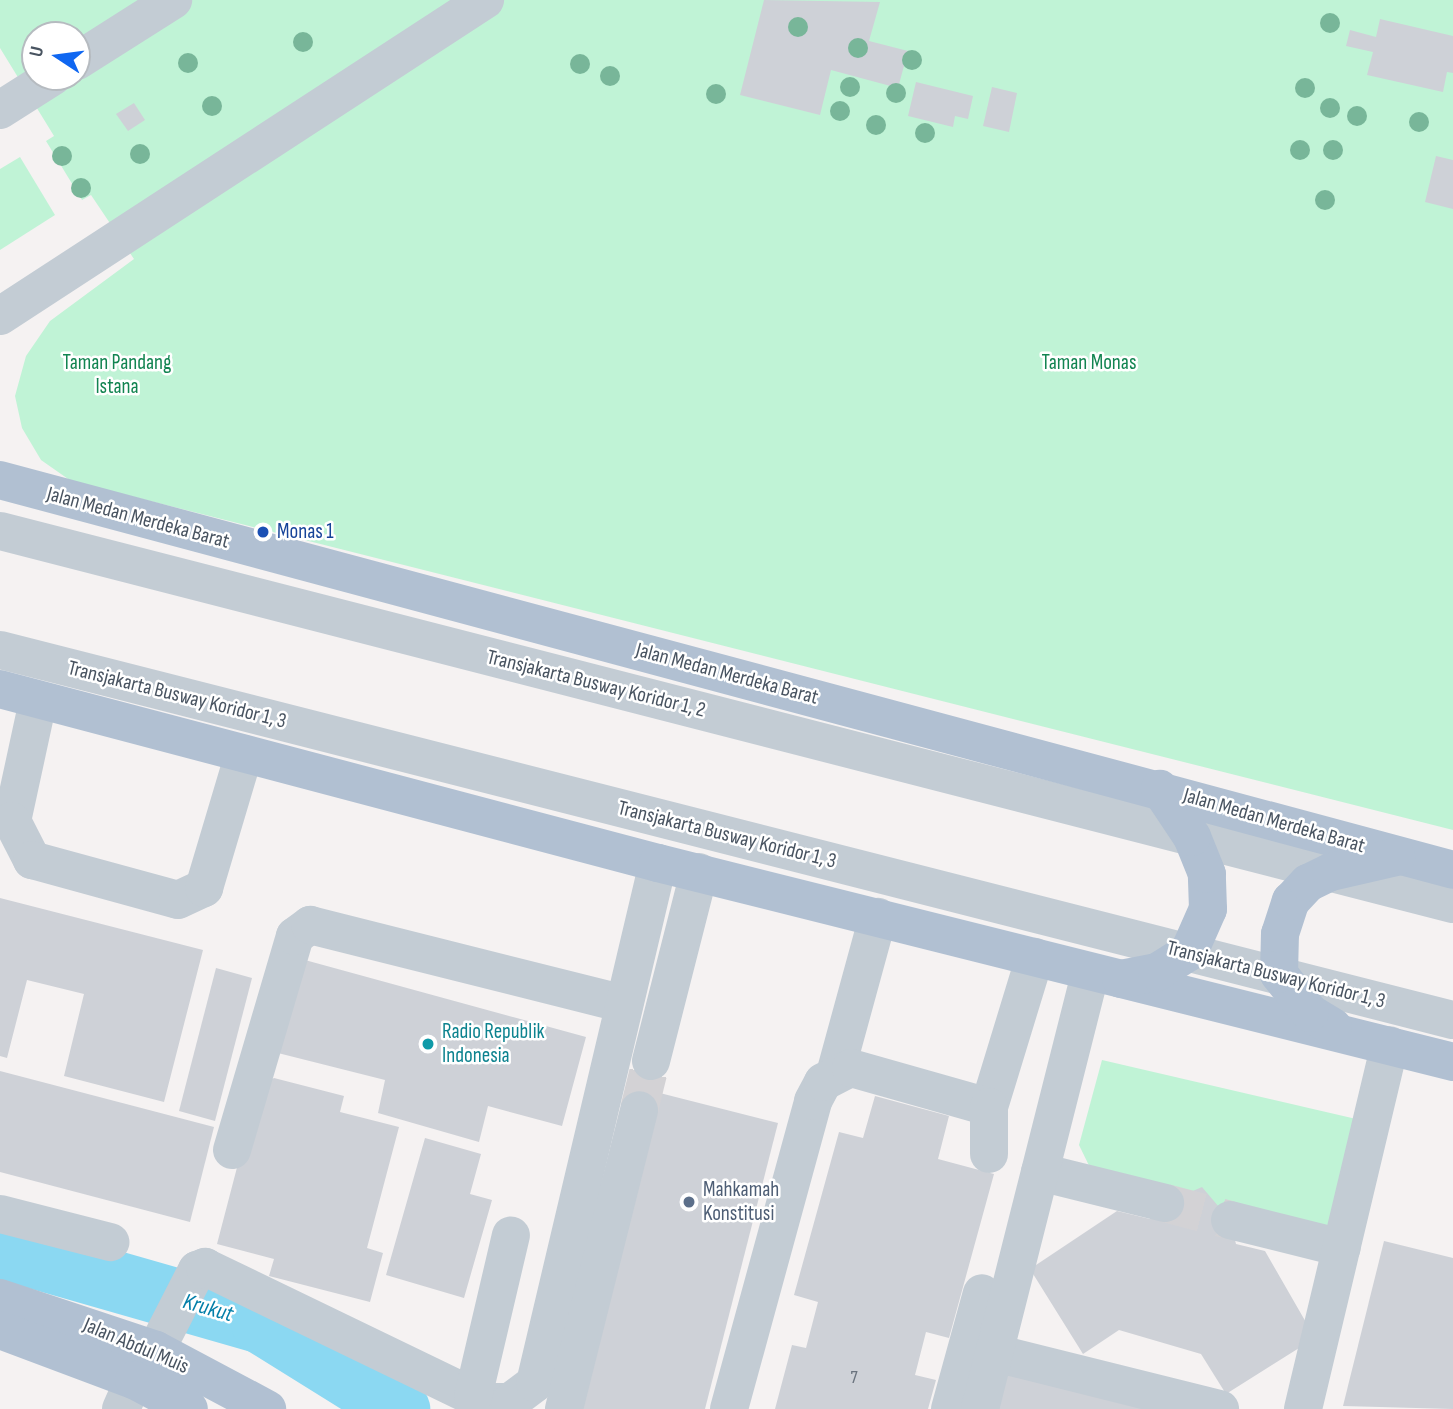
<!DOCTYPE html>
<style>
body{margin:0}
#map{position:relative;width:1453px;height:1409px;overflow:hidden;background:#f5f2f2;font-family:"Sofia Sans Condensed",sans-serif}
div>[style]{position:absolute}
.green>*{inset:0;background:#c0f3d6}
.river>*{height:61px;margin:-30.5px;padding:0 30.5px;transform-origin:30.5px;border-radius:30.5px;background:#8bd8f2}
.building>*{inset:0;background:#ced1d7}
.minor-tunnel>*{height:38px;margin-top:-19px;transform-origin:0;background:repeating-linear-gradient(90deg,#d3d2d5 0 38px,transparent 0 57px)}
.minor>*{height:38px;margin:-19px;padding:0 19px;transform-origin:19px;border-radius:19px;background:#c3ccd4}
.major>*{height:38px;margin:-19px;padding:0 19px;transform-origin:19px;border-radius:19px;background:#b1c0d2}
.trees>*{width:20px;height:20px;margin:-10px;border-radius:50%;background:#78b699}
.dots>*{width:19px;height:19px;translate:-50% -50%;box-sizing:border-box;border:4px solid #fff;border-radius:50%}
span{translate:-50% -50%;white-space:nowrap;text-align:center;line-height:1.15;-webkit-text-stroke:5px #fff;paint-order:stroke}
.number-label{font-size:18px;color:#6a737e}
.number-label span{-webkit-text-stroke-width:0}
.park-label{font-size:21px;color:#128451}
.street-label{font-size:21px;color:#495461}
.transit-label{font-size:21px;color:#164399}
.left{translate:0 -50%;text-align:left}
.culture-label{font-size:21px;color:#0d838f}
.service-label{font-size:21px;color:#4e5e75}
.water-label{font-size:23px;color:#047fa9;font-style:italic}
.north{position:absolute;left:21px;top:21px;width:70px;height:70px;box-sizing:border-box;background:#fff;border:2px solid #b6bbc0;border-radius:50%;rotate:283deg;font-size:19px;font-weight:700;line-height:28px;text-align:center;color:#495461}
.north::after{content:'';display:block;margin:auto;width:24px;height:32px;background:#1067f1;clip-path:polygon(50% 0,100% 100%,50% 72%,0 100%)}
</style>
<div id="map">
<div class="green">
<div style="clip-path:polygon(evenodd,0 0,1453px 0,1453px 830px,71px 481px,41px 460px,22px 428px,15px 396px,26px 356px,50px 321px,134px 259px,91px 195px,82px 200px,46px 141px,54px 136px,0 48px,0 0,35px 35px,77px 35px,77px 77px,35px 77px,35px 35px)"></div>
<div style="clip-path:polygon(20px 157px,55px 215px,0 250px,0 169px)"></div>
<div style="clip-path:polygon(1102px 1060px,1382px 1125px,1321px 1239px,1097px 1182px,1079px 1145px)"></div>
</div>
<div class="river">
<div style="left:0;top:1248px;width:272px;rotate:16deg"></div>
<div style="left:261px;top:1323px;width:163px;rotate:31.9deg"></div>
</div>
<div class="building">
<div style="clip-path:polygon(764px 0,880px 2px,869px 41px,908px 51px,898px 88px,831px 70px,820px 115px,740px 95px)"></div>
<div style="clip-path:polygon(1380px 19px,1453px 36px,1453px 73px,1447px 72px,1443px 92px,1367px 75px,1373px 52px,1346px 46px,1350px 30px,1376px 37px)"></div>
<div style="clip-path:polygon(916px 82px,973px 96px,968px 119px,955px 116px,953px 127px,908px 116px)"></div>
<div style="clip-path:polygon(992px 87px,1017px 93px,1009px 132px,983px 126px)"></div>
<div style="clip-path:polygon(134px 103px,145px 120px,128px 131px,116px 114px)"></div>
<div style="clip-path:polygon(1436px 156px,1453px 160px,1453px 209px,1425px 202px)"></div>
<div style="clip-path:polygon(0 898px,203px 950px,164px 1102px,64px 1076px,84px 994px,27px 980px,7px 1058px,0 1056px)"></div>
<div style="clip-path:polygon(294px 957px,586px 1037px,562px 1126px,488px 1106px,479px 1142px,378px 1113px,385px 1080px,270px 1051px)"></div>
<div style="clip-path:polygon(216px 968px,252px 978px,215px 1121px,179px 1111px)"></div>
<div style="clip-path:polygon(0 1071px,214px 1127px,190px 1222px,0 1172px)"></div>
<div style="clip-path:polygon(274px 1078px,344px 1096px,340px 1112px,399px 1127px,367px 1248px,383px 1253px,370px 1302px,269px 1276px,274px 1259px,217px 1244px,258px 1087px)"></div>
<div style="clip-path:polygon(648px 1090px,778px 1123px,705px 1409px,567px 1409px)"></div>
<div style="clip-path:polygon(875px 1096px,949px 1116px,938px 1159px,994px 1174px,949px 1338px,926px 1332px,915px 1375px,936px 1380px,928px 1409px,775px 1409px,792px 1345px,806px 1348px,818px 1302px,794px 1295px,839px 1132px,863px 1138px)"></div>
<div style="clip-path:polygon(425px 1138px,481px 1154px,470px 1194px,492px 1200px,464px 1298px,386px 1275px)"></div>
<div style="clip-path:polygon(1202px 1187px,1230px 1220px,1236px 1244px,1265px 1251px,1315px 1338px,1226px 1394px,1201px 1354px,1119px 1330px,1083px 1354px,1030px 1269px,1117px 1211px,1150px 1219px,1165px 1203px)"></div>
<div style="clip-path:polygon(1384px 1241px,1453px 1258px,1453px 1409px,1343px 1406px)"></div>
<div style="clip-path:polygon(995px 1369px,1163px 1409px,984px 1409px)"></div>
</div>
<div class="minor-tunnel">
<div style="left:639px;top:1110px;width:50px;rotate:-76.2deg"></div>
<div style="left:1165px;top:1203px;width:67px;rotate:14.7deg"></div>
</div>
<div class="minor">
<div style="left:77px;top:61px;width:114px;rotate:-32.4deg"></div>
<div style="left:0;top:110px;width:62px;rotate:-32.4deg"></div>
<div style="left:0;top:316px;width:579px;rotate:-33.09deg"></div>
<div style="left:0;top:531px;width:1500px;rotate:14.4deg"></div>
<div style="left:0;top:650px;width:1499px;rotate:14.29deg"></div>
<div style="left:38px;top:701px;width:123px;rotate:102.2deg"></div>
<div style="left:12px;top:821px;width:44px;rotate:62.9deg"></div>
<div style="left:32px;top:860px;width:151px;rotate:15.3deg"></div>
<div style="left:178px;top:900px;width:29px;rotate:-25deg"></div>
<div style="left:204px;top:888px;width:140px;rotate:-73.4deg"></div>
<div style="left:651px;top:1061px;width:195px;rotate:-75.7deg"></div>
<div style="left:835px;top:1074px;width:163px;rotate:-74.7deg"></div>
<div style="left:989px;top:1107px;width:157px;rotate:-73deg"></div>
<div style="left:232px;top:1150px;width:223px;rotate:-73.6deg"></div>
<div style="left:295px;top:936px;width:19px;rotate:-36deg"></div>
<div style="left:310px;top:925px;width:324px;rotate:14.1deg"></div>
<div style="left:1040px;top:1172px;width:129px;rotate:13.9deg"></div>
<div style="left:0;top:1214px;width:114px;rotate:14.3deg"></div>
<div style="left:1230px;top:1220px;width:115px;rotate:14deg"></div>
<div style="left:156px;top:1350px;width:90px;rotate:-62.9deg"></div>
<div style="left:197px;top:1270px;width:9px;rotate:-21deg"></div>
<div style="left:205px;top:1267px;width:310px;rotate:25.8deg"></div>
<div style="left:484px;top:1402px;width:26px"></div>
<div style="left:510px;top:1402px;width:31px;rotate:-37deg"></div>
<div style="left:535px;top:1383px;width:534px;rotate:-76.69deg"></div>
<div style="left:995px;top:1353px;width:232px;rotate:14deg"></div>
<div style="left:473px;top:1397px;width:166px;rotate:-76.8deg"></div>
<div style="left:121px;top:1409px;width:32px;rotate:-66deg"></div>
<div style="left:564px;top:1409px;width:308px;rotate:-75.9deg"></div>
<div style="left:729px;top:1409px;width:319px;rotate:-74.7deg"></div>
<div style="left:813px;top:1101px;width:21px;rotate:-62deg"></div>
<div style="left:823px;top:1082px;width:31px;rotate:-27deg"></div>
<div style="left:851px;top:1068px;width:143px;rotate:15.8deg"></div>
<div style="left:989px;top:1107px;width:47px;rotate:90deg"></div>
<div style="left:950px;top:1409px;width:120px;rotate:-74.6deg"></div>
<div style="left:980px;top:1409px;width:450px;rotate:-75.8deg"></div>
<div style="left:1303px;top:1409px;width:374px;rotate:-76.6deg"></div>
</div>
<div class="major">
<div style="left:0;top:480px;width:1504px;rotate:15.02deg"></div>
<div style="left:0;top:689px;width:681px;rotate:14.81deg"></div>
<div style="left:658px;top:863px;width:820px;rotate:14.05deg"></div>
<div style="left:1121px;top:979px;width:37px;rotate:-11deg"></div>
<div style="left:1157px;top:972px;width:38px;rotate:-32deg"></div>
<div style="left:1189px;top:952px;width:47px;rotate:-66.2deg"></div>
<div style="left:1208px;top:909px;width:35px;rotate:-92deg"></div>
<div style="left:1207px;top:874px;width:40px;rotate:-112deg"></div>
<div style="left:1192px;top:837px;width:58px;rotate:-123.7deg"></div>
<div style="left:1333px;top:1027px;width:27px;rotate:-149deg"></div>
<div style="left:1310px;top:1013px;width:50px;rotate:-128.5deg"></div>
<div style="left:1279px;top:974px;width:40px;rotate:-88.6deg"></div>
<div style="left:1280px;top:934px;width:35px;rotate:-72deg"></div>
<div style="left:1291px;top:901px;width:25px;rotate:-47deg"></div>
<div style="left:1308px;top:883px;width:25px;rotate:-26deg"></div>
<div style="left:1331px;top:872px;width:67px;rotate:-13deg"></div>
<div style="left:0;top:1298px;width:164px;rotate:18.4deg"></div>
<div style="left:156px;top:1350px;width:126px;rotate:28deg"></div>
<div style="left:0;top:1330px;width:143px;rotate:20.5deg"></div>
<div style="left:134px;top:1380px;width:62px;rotate:27.8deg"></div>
</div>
<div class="trees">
<div style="left:1330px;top:23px"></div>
<div style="left:798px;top:27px"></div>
<div style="left:303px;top:42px"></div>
<div style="left:858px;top:48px"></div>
<div style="left:912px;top:60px"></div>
<div style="left:188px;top:63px"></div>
<div style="left:580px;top:64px"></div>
<div style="left:610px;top:76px"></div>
<div style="left:850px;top:87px"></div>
<div style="left:1305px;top:88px"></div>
<div style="left:896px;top:93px"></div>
<div style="left:716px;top:94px"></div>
<div style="left:212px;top:106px"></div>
<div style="left:1330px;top:108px"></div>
<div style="left:840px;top:111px"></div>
<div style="left:1357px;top:116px"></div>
<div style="left:1419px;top:122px"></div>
<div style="left:876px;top:125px"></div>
<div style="left:925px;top:133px"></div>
<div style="left:1300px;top:150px"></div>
<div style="left:1333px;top:150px"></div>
<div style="left:140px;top:154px"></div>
<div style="left:62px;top:156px"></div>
<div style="left:81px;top:188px"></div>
<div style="left:1325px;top:200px"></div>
</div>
<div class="dots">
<div style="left:263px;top:532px;background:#1a4fb4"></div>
<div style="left:428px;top:1044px;background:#0f9aa8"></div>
<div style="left:689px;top:1202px;background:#5c6f8a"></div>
</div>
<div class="number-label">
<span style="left:854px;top:1378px">7</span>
</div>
<div class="park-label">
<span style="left:117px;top:375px">Taman Pandang<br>Istana</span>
<span style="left:1089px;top:363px">Taman Monas</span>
</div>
<div class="street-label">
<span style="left:138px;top:518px;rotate:15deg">Jalan Medan Merdeka Barat</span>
<span style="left:727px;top:674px;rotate:15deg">Jalan Medan Merdeka Barat</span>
<span style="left:596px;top:684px;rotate:14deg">Transjakarta Busway Koridor 1, 2</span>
<span style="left:177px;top:695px;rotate:14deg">Transjakarta Busway Koridor 1, 3</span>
<span style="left:1274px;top:821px;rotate:16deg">Jalan Medan Merdeka Barat</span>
<span style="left:727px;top:835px;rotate:14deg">Transjakarta Busway Koridor 1, 3</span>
<span style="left:1276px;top:975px;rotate:14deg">Transjakarta Busway Koridor 1, 3</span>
<span style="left:136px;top:1346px;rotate:23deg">Jalan Abdul Muis</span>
</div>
<div class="transit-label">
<span class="left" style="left:277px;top:532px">Monas 1</span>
</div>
<div class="culture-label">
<span class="left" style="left:442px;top:1044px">Radio Republik<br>Indonesia</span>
</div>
<div class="service-label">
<span class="left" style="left:703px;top:1202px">Mahkamah<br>Konstitusi</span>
</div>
<div class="water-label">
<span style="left:208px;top:1308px;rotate:16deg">Krukut</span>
</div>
<div class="north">U</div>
</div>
